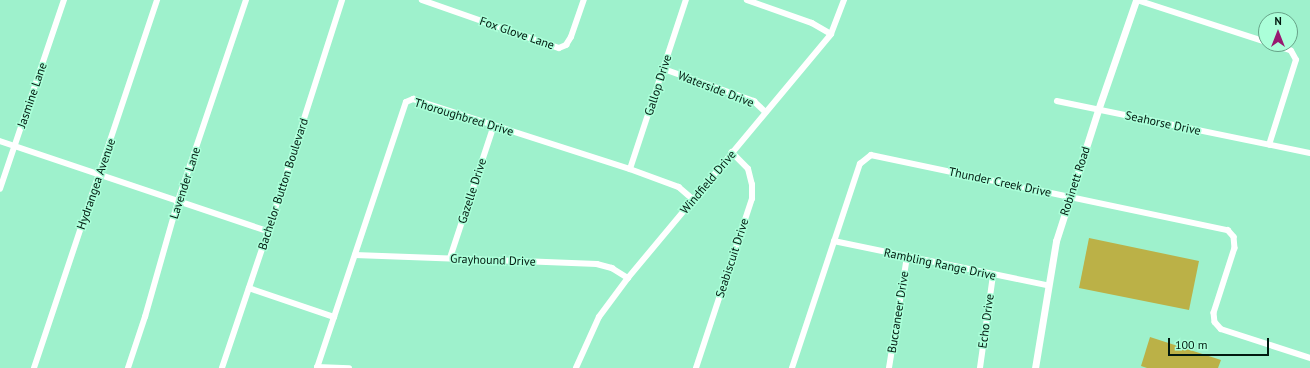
<!DOCTYPE html>
<style>
body{margin:0}
#map{position:relative;width:1310px;height:368px;overflow:hidden;background:#9ef1cc;font-family:"PT Sans",sans-serif}
div>[style]{position:absolute}
.green>*{inset:0;background:#bbb147}
.minor>*{height:5.5px;margin:-2.75px;padding:0 2.75px;transform-origin:2.75px;border-radius:2.75px;background:#fff}
.tertiary>*{height:7px;margin:-3.5px;padding:0 3.5px;transform-origin:3.5px;border-radius:3.5px;background:#fff}
span{translate:-50% -50%;white-space:nowrap;text-align:center;line-height:1.15;-webkit-text-stroke:3px #abffd9;paint-order:stroke}
.street-label{font-size:12px;color:#01190f}
.north{position:absolute;left:1258px;top:12px;width:40px;height:40px;box-sizing:border-box;background:#abffd9;border:1px solid #67a388;border-radius:50%;rotate:0deg;font-size:11px;font-weight:700;line-height:16px;text-align:center;color:#01190f}
.north::after{content:'';display:block;margin:auto;width:14px;height:18px;background:#981971;clip-path:polygon(50% 0,100% 100%,50% 72%,0 100%)}
.scale{position:absolute;left:1168px;top:338px;width:101px;height:18px;box-sizing:border-box;border:2px solid #01190f;border-top:0;padding-left:5px;font-size:12px;line-height:14px;white-space:nowrap;color:#01190f;-webkit-text-stroke:3px #abffd9;paint-order:stroke}
</style>
<div id="map">
<div class="green">
<div style="clip-path:polygon(1089px 238px,1199px 261px,1189px 310px,1079px 288px)"></div>
<div style="clip-path:polygon(1150px 337px,1221px 360px,1218px 368px,1147px 368px,1141px 366px)"></div>
</div>
<div class="minor">
<div style="left:422px;top:0;width:145px;rotate:19.3deg"></div>
<div style="left:559px;top:48px;width:8px;rotate:-23deg"></div>
<div style="left:566px;top:45px;width:9px;rotate:-58deg"></div>
<div style="left:571px;top:37px;width:39px;rotate:-71deg"></div>
<div style="left:747px;top:0;width:69px;rotate:19.5deg"></div>
<div style="left:812px;top:23px;width:22px;rotate:30deg"></div>
<div style="left:1137px;top:0;width:136px;rotate:18deg"></div>
<div style="left:664px;top:69px;width:96px;rotate:19.6deg"></div>
<div style="left:754px;top:101px;width:16px;rotate:43deg"></div>
<div style="left:1057px;top:101px;width:258px;rotate:11.6deg"></div>
<div style="left:0;top:141px;width:283px;rotate:18.6deg"></div>
<div style="left:1269px;top:145px;width:89px;rotate:-72.4deg"></div>
<div style="left:1296px;top:60px;width:10px;rotate:-119deg"></div>
<div style="left:1291px;top:51px;width:21px;rotate:-161deg"></div>
<div style="left:630px;top:169px;width:178px;rotate:-71.7deg"></div>
<div style="left:0;top:189px;width:200px;rotate:-71.3deg"></div>
<div style="left:834px;top:241px;width:217px;rotate:11.7deg"></div>
<div style="left:355px;top:255px;width:242px;rotate:2.1deg"></div>
<div style="left:597px;top:264px;width:16px;rotate:15deg"></div>
<div style="left:612px;top:268px;width:19px;rotate:32deg"></div>
<div style="left:450px;top:258px;width:140px;rotate:-71.7deg"></div>
<div style="left:249px;top:288px;width:90px;rotate:18.8deg"></div>
<div style="left:317px;top:367px;width:32px;rotate:2deg"></div>
<div style="left:34px;top:368px;width:388px;rotate:-71.5deg"></div>
<div style="left:128px;top:368px;width:54px;rotate:-71.6deg"></div>
<div style="left:145px;top:317px;width:121px;rotate:-74.1deg"></div>
<div style="left:178px;top:201px;width:212px;rotate:-71.3deg"></div>
<div style="left:222px;top:368px;width:145px;rotate:-71.4deg"></div>
<div style="left:268px;top:231px;width:243px;rotate:-72.2deg"></div>
<div style="left:317px;top:368px;width:280px;rotate:-71.5deg"></div>
<div style="left:406px;top:102px;width:8px;rotate:-23deg"></div>
<div style="left:413px;top:99px;width:228px;rotate:17.9deg"></div>
<div style="left:630px;top:169px;width:52px;rotate:20.2deg"></div>
<div style="left:679px;top:187px;width:20px;rotate:41deg"></div>
<div style="left:576px;top:368px;width:56px;rotate:-65.7deg"></div>
<div style="left:599px;top:317px;width:49px;rotate:-53.4deg"></div>
<div style="left:628px;top:278px;width:317px;rotate:-50.2deg"></div>
<div style="left:831px;top:34px;width:36px;rotate:-69deg"></div>
<div style="left:696px;top:368px;width:178px;rotate:-71.7deg"></div>
<div style="left:752px;top:199px;width:14px;rotate:-90deg"></div>
<div style="left:752px;top:185px;width:16px;rotate:-104deg"></div>
<div style="left:748px;top:169px;width:23px;rotate:-135deg"></div>
<div style="left:792px;top:368px;width:215px;rotate:-71.6deg"></div>
<div style="left:860px;top:164px;width:14px;rotate:-39deg"></div>
<div style="left:871px;top:155px;width:365px;rotate:11.9deg"></div>
<div style="left:1228px;top:230px;width:9px;rotate:49deg"></div>
<div style="left:1234px;top:237px;width:11px;rotate:85deg"></div>
<div style="left:1235px;top:248px;width:68px;rotate:107.9deg"></div>
<div style="left:1214px;top:313px;width:9px;rotate:84deg"></div>
<div style="left:1215px;top:322px;width:9px;rotate:49deg"></div>
<div style="left:1221px;top:329px;width:94px;rotate:18deg"></div>
<div style="left:889px;top:368px;width:112px;rotate:-80.8deg"></div>
<div style="left:980px;top:368px;width:94px;rotate:-82deg"></div>
</div>
<div class="tertiary">
<div style="left:1035px;top:368px;width:129px;rotate:-80.6deg"></div>
<div style="left:1056px;top:241px;width:138px;rotate:-72.2deg"></div>
<div style="left:1098px;top:110px;width:116px;rotate:-70.9deg"></div>
</div>
<div class="street-label">
<span style="left:517px;top:33px;rotate:19deg">Fox Glove Lane</span>
<span style="left:658px;top:85px;rotate:-72deg">Gallop Drive</span>
<span style="left:716px;top:89px;rotate:21deg">Waterside Drive</span>
<span style="left:32px;top:95px;rotate:-71deg">Jasmine Lane</span>
<span style="left:464px;top:117px;rotate:17deg">Thoroughbred Drive</span>
<span style="left:1163px;top:123px;rotate:12deg">Seahorse Drive</span>
<span style="left:1075px;top:181px;rotate:-72deg">Robinett Road</span>
<span style="left:708px;top:182px;rotate:-50deg">Windfield Drive</span>
<span style="left:1000px;top:182px;rotate:12deg">Thunder Creek Drive</span>
<span style="left:185px;top:183px;rotate:-72deg">Lavender Lane</span>
<span style="left:96px;top:184px;rotate:-71deg">Hydrangea Avenue</span>
<span style="left:283px;top:184px;rotate:-72deg">Bachelor Button Boulevard</span>
<span style="left:472px;top:191px;rotate:-72deg">Gazelle Drive</span>
<span style="left:732px;top:258px;rotate:-72deg">Seabiscuit Drive</span>
<span style="left:493px;top:260px;rotate:2deg">Grayhound Drive</span>
<span style="left:940px;top:264px;rotate:12deg">Rambling Range Drive</span>
<span style="left:898px;top:312px;rotate:-81deg">Buccaneer Drive</span>
<span style="left:986px;top:321px;rotate:-82deg">Echo Drive</span>
</div>
<div class="north">N</div>
<div class="scale">100 m</div>
</div>
